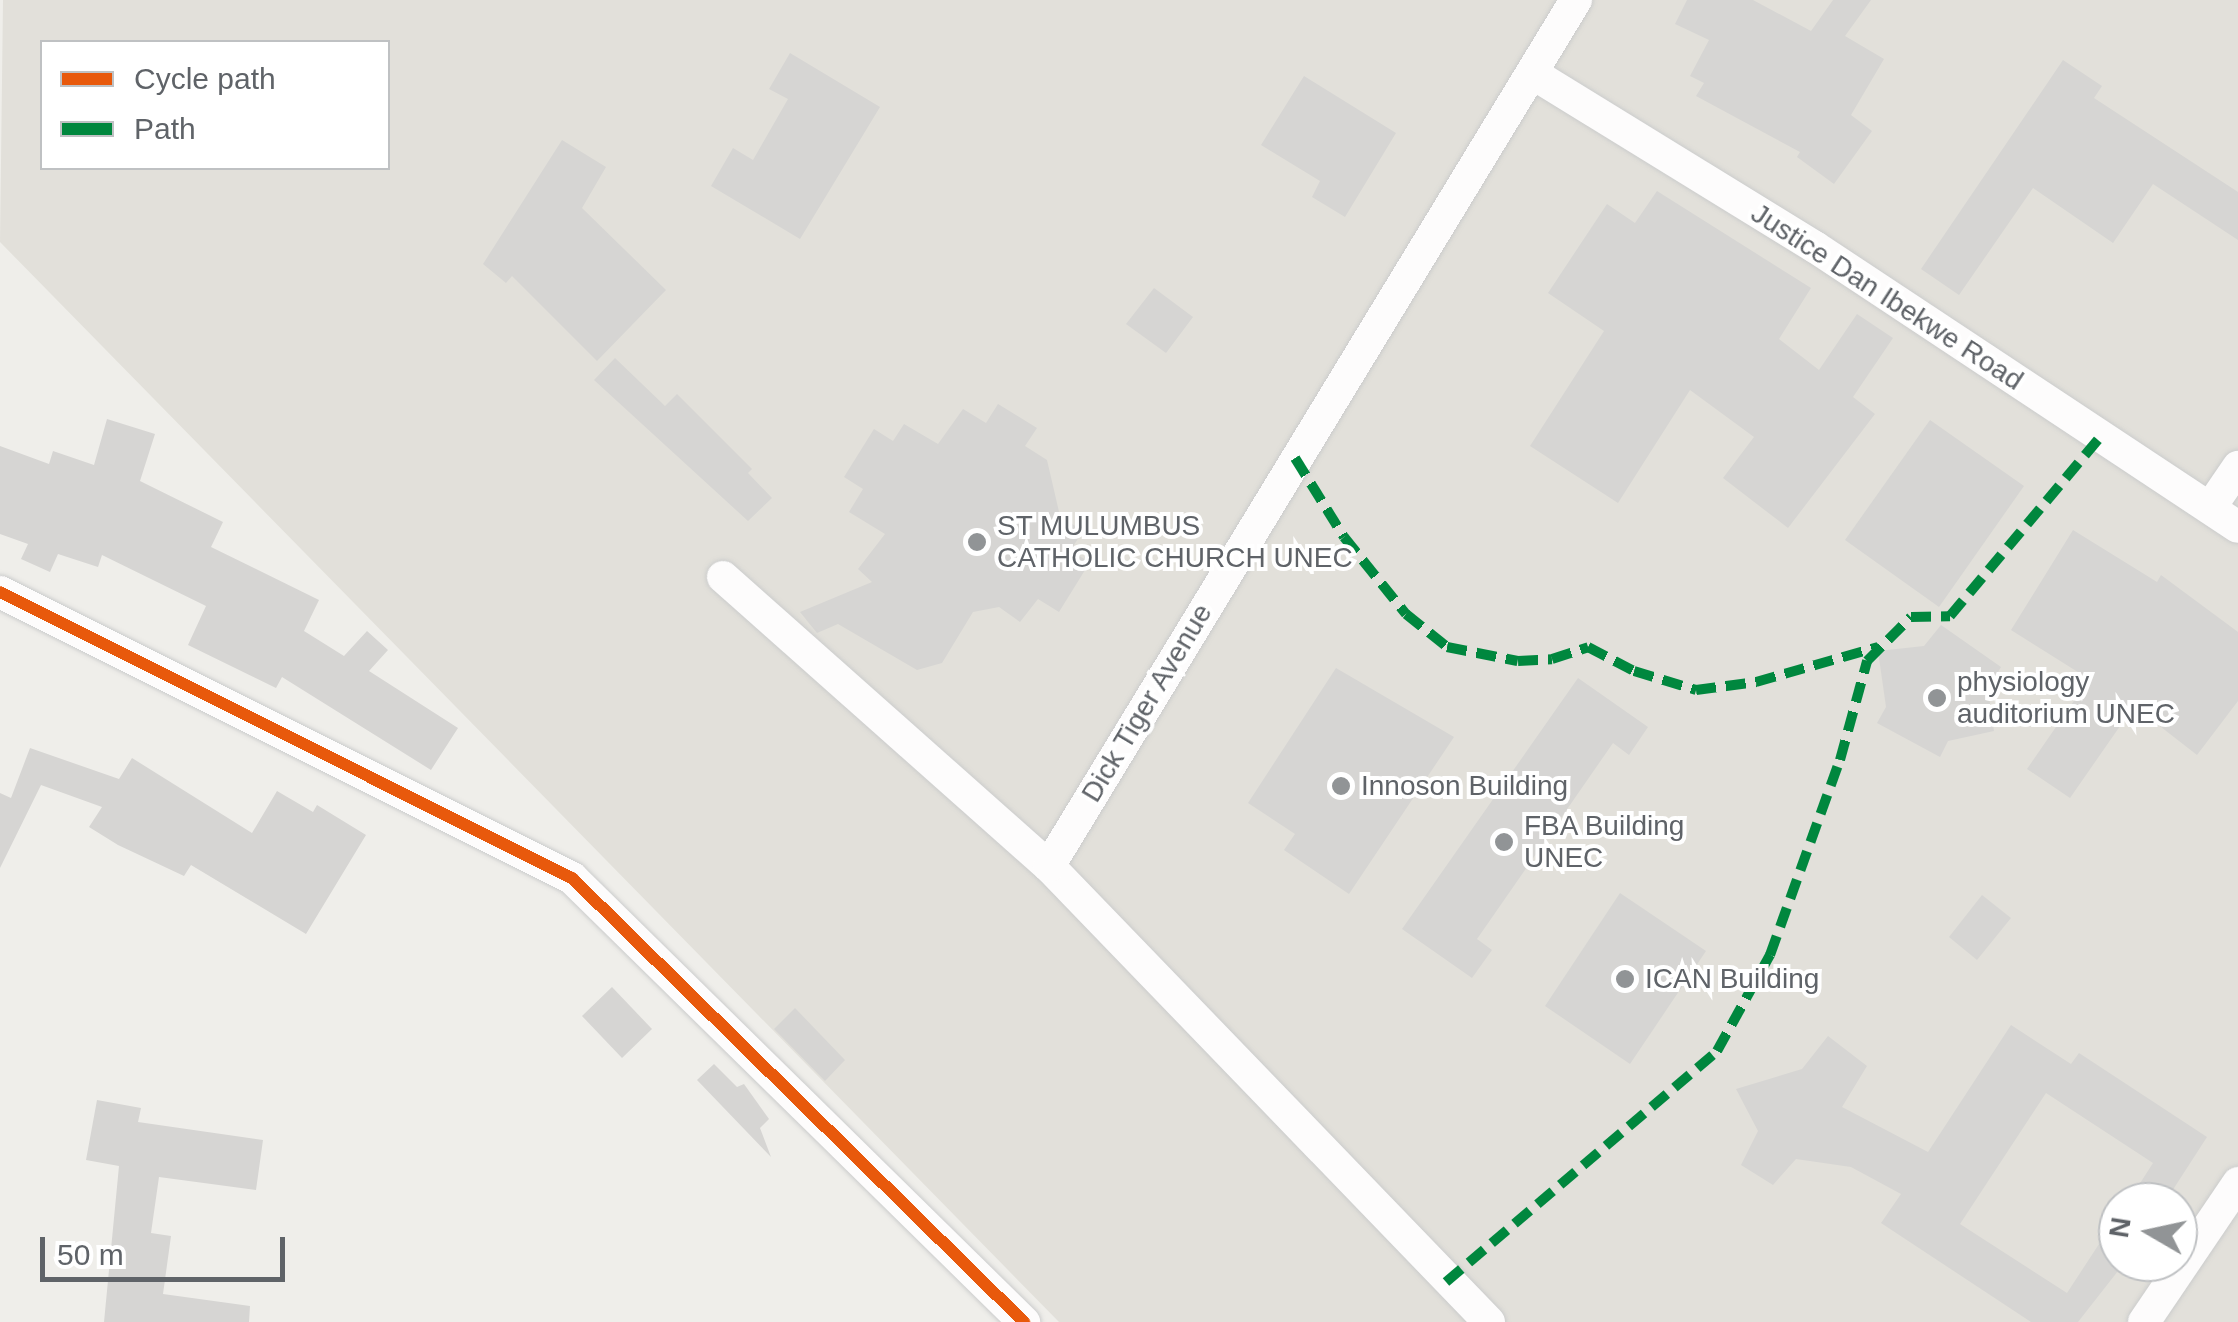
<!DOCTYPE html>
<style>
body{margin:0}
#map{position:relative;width:2238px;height:1322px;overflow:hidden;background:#efeeea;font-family:Helvetica,sans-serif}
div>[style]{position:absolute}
.education>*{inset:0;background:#e2e0da}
.building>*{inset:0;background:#d6d5d3}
.roads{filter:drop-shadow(0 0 2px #cbcccc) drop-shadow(0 0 2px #cbcccc)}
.minor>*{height:32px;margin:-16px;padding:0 16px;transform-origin:16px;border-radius:16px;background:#fdfcfc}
.quiet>*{height:10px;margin-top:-5px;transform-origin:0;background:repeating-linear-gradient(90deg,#00873e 0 20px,transparent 0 30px)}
.cycleway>*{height:12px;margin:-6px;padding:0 6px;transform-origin:6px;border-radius:6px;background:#e8590c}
.dots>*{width:28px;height:28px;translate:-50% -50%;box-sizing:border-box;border:5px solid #fff;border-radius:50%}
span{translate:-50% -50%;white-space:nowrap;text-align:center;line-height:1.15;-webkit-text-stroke:8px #fff;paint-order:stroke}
.street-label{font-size:28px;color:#5f6368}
.poi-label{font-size:28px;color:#5f6368}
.left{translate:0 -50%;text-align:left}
.legend{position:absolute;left:40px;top:40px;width:350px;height:130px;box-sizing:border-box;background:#fff;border:2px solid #bfc1c3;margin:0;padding:12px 18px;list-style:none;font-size:30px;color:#5f6368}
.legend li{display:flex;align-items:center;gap:20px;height:50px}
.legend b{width:50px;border:2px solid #bfc1c3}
.north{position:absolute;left:2098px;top:1182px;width:100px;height:100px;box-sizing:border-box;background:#fff;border:2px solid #bfc1c3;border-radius:50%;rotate:279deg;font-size:28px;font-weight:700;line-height:40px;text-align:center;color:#5f6368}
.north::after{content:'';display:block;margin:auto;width:35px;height:45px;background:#919496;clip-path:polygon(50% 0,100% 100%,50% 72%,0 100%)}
.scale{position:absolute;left:40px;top:1237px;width:245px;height:45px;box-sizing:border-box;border:5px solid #5f6368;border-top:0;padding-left:12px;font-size:30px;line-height:35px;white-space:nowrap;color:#5f6368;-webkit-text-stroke:8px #fff;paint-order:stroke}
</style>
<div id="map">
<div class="education">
<div style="clip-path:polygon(evenodd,3px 0,2238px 0,2238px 1322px,1059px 1322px,0 242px,3px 0,42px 42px,388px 42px,388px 168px,42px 168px,42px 42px,3px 0,2118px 1202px,2178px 1202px,2178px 1262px,2118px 1262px,2118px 1202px)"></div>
</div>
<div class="building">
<div style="clip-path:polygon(1687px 0,1753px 0,1811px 31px,1833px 0,1871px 0,1845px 36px,1884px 59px,1851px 115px,1872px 131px,1834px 184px,1797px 157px,1800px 152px,1696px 96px,1704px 83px,1690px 76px,1709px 40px,1675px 24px)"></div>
<div style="clip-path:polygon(790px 53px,880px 107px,800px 239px,711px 186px,733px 148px,753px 160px,788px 99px,769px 89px)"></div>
<div style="clip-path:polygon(2063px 60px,2102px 86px,2094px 98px,2238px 192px,2238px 240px,2153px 184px,2113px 243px,2033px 188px,1959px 295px,1921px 269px)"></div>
<div style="clip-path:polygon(1304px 76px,1396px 133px,1345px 217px,1312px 197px,1320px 181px,1261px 145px)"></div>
<div style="clip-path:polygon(562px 140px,606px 167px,582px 208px,666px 290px,597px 361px,512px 276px,506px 283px,483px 264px)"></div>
<div style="clip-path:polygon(1657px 191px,1811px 288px,1779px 339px,1819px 370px,1857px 314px,1893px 338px,1853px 397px,1875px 414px,1788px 528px,1723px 478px,1754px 437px,1690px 390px,1618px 503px,1530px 446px,1604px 331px,1548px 293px,1607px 204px,1635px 223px)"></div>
<div style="clip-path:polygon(1154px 288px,1193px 317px,1166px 353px,1126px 324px)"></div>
<div style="clip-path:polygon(615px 358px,665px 406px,677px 394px,752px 469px,748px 473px,772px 498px,748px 521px,594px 380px)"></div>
<div style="clip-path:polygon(998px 404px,1037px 428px,1025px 446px,1047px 460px,1060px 516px,1083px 531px,1070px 551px,1090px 562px,1059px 612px,1038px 599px,1020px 622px,999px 607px,973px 612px,942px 663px,917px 670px,838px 624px,817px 633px,800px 612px,872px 582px,858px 569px,885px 534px,849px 512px,863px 489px,844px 477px,874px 429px,893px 441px,904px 424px,938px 444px,963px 409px,986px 423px)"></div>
<div style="clip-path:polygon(107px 419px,155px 434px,140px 481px,223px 522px,211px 547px,319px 600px,304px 631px,344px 656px,367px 631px,388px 650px,369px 671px,458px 728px,431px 770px,282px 677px,276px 688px,188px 645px,206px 606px,102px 555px,98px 567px,58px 554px,50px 572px,21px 559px,28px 544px,0 534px,0 446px,49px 464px,53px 451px,94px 465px)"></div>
<div style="clip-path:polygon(1930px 420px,2024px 486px,1939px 607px,1845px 540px)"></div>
<div style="clip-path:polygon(2073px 530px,2157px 582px,2161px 575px,2238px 632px,2238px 701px,2197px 755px,2134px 706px,2070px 798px,2027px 769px,2089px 679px,2011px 630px)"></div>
<div style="clip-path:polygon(1941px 625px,2001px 667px,1988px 689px,1994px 731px,1948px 741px,1940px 757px,1877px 723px,1886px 707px,1878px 651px,1924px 646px)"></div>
<div style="clip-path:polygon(1336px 668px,1454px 737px,1349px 894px,1284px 850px,1295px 834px,1248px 803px)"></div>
<div style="clip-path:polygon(1578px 678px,1648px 727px,1629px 755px,1613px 743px,1477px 939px,1492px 950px,1472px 978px,1402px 929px)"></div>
<div style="clip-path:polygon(30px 748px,119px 779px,132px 758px,252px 833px,277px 791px,313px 812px,317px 805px,366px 835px,306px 934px,191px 865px,184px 876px,118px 845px,89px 827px,102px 807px,41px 785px,0 868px,0 793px,11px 798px)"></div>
<div style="clip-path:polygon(1620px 893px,1706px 951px,1630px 1064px,1545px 1006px)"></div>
<div style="clip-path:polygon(1982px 895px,2011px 918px,1977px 960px,1949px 937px)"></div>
<div style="clip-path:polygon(612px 987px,652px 1029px,622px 1058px,582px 1016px)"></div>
<div style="clip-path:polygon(795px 1008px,845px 1060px,825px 1081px,774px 1029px)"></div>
<div style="clip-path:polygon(2011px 1025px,2071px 1064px,2079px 1053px,2207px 1137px,2165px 1202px,2128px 1202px,2153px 1163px,2046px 1093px,1960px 1224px,2067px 1293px,2118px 1215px,2118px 1271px,2078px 1322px,2031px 1322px,1881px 1223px,1901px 1194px,1851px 1167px,1796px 1159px,1773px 1185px,1741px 1165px,1758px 1131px,1736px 1089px,1802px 1069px,1828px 1036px,1867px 1066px,1842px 1107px,1928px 1152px)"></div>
<div style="clip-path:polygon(714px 1064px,737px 1087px,744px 1084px,769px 1119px,760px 1128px,771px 1157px,697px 1080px)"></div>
<div style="clip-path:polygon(97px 1100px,141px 1108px,138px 1122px,263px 1140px,256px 1190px,159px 1177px,151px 1233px,171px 1236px,163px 1294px,250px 1306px,249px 1322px,104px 1322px,119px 1166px,86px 1160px)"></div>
</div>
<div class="roads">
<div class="minor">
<div style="left:1532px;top:73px;width:332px;rotate:31.6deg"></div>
<div style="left:1815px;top:247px;width:507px;rotate:33.5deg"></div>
<div style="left:2210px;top:508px;width:50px;rotate:-55.7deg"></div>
<div style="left:723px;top:577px;width:436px;rotate:41.6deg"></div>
<div style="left:0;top:592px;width:640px;rotate:26.57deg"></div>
<div style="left:572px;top:878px;width:634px;rotate:44.49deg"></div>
<div style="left:1489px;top:1322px;width:634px;rotate:-133.98deg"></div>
<div style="left:1049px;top:866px;width:1014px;rotate:-58.68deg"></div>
<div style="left:2144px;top:1322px;width:168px;rotate:-55.9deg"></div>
</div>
</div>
<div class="quiet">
<div style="left:1295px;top:458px;width:93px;rotate:58.2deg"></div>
<div style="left:1344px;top:537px;width:99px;rotate:51.2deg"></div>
<div style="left:1406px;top:614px;width:53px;rotate:38.8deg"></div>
<div style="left:1447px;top:647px;width:72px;rotate:11.2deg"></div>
<div style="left:1518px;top:661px;width:34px;rotate:-3deg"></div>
<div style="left:1552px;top:659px;width:38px;rotate:-18deg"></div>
<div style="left:1588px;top:647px;width:52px;rotate:27.6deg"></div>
<div style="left:1634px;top:671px;width:65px;rotate:17deg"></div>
<div style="left:1696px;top:690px;width:61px;rotate:-7.6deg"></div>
<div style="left:1756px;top:682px;width:127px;rotate:-16deg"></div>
<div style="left:1446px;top:1282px;width:356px;rotate:-40.4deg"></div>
<div style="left:1717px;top:1051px;width:110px;rotate:-61.1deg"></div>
<div style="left:1770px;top:955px;width:207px;rotate:-70.3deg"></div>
<div style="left:1840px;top:760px;width:103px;rotate:-74.7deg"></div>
<div style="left:1867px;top:661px;width:62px;rotate:-45deg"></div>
<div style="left:1911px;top:617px;width:39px;rotate:-1deg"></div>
<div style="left:1950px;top:616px;width:234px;rotate:-50deg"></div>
</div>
<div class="cycleway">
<div style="left:0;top:592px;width:640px;rotate:26.57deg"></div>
<div style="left:572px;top:878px;width:634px;rotate:44.49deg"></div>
</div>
<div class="dots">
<div style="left:977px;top:542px;background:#919496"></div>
<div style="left:1937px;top:698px;background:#919496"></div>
<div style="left:1341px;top:786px;background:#919496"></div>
<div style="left:1504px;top:842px;background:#919496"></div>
<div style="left:1625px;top:979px;background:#919496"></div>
</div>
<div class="street-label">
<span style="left:1887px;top:297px;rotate:33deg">Justice Dan Ibekwe Road</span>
<span style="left:1147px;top:703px;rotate:-59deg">Dick Tiger Avenue</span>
</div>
<div class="poi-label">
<span class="left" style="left:997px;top:542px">ST MULUMBUS<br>CATHOLIC CHURCH UNEC</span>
<span class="left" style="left:1957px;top:698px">physiology<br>auditorium UNEC</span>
<span class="left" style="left:1361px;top:786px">Innoson Building</span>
<span class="left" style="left:1524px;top:842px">FBA Building<br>UNEC</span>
<span class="left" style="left:1645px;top:979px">ICAN Building</span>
</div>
<ul class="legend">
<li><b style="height:12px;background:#e8590c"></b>Cycle path</li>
<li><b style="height:12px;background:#00873e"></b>Path</li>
</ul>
<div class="north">N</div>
<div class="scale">50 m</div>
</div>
